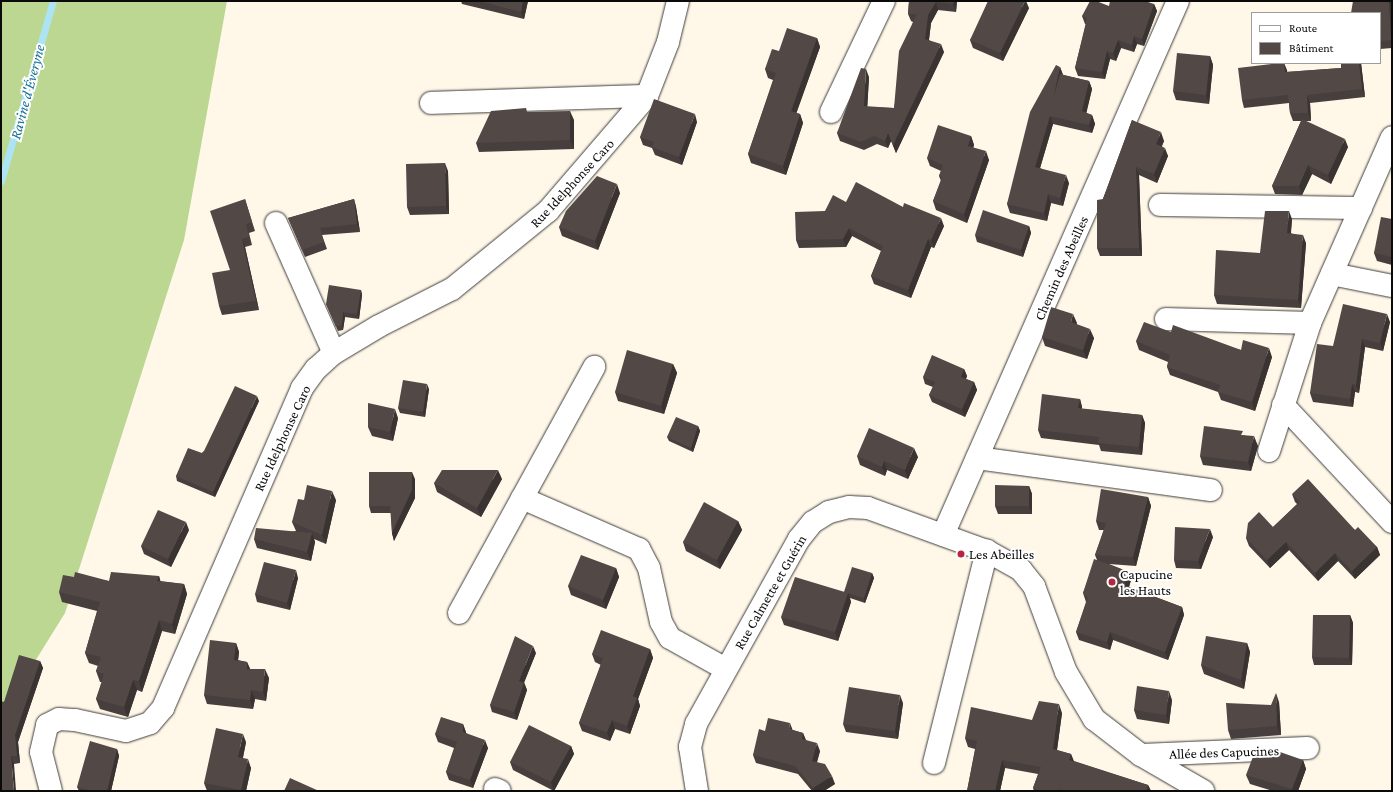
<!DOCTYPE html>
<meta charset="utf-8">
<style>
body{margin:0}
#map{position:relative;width:1393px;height:792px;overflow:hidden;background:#fff7e7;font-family:"Crimson Pro",serif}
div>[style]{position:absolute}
.forest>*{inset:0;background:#bbd792}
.stream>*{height:7px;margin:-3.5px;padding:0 3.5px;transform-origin:3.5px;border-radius:3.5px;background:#ade4f4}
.roads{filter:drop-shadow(0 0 1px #3d3d3d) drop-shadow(0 0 1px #3d3d3d)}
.minor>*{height:22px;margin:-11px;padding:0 11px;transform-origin:11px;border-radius:11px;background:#fff}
.wall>*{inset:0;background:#473f3d}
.shaded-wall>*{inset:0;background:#393332}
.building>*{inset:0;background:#524947}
.dots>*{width:11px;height:11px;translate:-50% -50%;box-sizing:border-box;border:2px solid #fff;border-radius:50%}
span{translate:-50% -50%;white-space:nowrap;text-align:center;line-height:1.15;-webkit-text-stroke:4px #fff;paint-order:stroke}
.street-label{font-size:14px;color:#0a0a0a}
.poi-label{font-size:14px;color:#0a0a0a}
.left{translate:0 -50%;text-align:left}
.water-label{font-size:15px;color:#177197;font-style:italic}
.frame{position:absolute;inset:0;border:2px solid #0a0a0a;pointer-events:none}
.legend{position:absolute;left:1251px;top:12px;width:130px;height:52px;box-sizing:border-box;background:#fff;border:1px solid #9d9d9d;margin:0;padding:5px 7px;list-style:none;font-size:12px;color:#0a0a0a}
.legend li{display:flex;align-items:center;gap:8px;height:20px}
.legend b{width:20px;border:1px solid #9d9d9d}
</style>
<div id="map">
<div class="forest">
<div style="clip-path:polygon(1px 1px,227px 1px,184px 240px,65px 613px,1px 716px)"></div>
</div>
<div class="stream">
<div style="left:1px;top:181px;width:187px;rotate:-73.9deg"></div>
</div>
<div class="roads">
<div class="minor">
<div style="left:431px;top:103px;width:216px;rotate:-1.9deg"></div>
<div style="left:831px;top:112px;width:123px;rotate:-64.5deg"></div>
<div style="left:1160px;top:205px;width:201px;rotate:0.9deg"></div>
<div style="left:276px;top:223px;width:142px;rotate:66deg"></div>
<div style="left:1332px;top:274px;width:61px;rotate:11.3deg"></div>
<div style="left:1166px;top:319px;width:144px;rotate:1.6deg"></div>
<div style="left:1283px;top:405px;width:160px;rotate:47deg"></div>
<div style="left:1269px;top:451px;width:134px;rotate:-72.2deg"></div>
<div style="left:1310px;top:323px;width:203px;rotate:-66.2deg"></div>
<div style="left:977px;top:458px;width:236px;rotate:7.8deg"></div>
<div style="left:522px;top:498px;width:128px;rotate:23.6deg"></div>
<div style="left:639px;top:549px;width:21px;rotate:62deg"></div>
<div style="left:649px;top:568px;width:55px;rotate:77.5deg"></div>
<div style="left:661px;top:622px;width:18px;rotate:61deg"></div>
<div style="left:670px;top:638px;width:64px;rotate:29deg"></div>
<div style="left:943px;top:535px;width:583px;rotate:-66.25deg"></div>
<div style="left:459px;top:613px;width:281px;rotate:-61.2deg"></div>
<div style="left:1141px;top:755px;width:167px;rotate:-2.4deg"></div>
<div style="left:934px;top:763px;width:219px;rotate:-76deg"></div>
<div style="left:495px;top:789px;width:5px;rotate:22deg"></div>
<div style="left:51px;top:791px;width:40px;rotate:-104.4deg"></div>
<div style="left:41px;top:752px;width:28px;rotate:-77deg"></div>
<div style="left:47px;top:725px;width:13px;rotate:-27deg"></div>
<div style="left:59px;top:719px;width:16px;rotate:4deg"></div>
<div style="left:75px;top:720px;width:52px;rotate:12.2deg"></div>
<div style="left:126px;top:731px;width:25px;rotate:-18deg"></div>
<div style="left:150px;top:723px;width:20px;rotate:-49deg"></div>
<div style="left:163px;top:708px;width:349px;rotate:-66.5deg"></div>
<div style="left:302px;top:388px;width:24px;rotate:-54deg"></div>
<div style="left:316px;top:369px;width:24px;rotate:-42deg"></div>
<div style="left:334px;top:353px;width:52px;rotate:-31deg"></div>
<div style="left:379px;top:326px;width:82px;rotate:-26.9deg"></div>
<div style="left:452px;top:289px;width:124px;rotate:-39.1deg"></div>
<div style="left:548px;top:211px;width:152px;rotate:-49.3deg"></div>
<div style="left:647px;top:96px;width:58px;rotate:-68.7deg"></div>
<div style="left:668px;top:42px;width:42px;rotate:-76.3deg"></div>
<div style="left:697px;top:791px;width:45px;rotate:-99deg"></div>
<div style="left:690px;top:747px;width:24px;rotate:-75deg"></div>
<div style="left:696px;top:724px;width:212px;rotate:-60.9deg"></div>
<div style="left:799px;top:539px;width:22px;rotate:-51deg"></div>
<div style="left:813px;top:522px;width:19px;rotate:-32deg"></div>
<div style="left:829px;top:512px;width:21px;rotate:-14deg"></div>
<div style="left:849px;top:507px;width:19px;rotate:3deg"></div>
<div style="left:868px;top:508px;width:127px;rotate:19.9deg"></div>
<div style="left:987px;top:551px;width:39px;rotate:29deg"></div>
<div style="left:1021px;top:570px;width:21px;rotate:51deg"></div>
<div style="left:1034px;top:586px;width:92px;rotate:69.6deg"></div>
<div style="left:1066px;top:672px;width:55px;rotate:59.2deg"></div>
<div style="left:1094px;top:719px;width:59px;rotate:37.5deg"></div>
<div style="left:1141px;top:755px;width:72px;rotate:30.1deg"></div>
</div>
</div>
<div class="wall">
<div style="clip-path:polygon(461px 1px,528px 1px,524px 19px,462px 4px)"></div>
<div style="clip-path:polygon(909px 1px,957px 1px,956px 12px,938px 10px,931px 23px,929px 40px,944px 52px,896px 153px,891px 141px,888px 148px,877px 144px,864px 150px,840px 141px,837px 133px,869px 77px,867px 107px,894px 108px,913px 22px,911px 21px,908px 14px)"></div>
<div style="clip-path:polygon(1353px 1px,1391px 1px,1392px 12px,1392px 48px,1380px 49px,1380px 13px)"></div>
<div style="clip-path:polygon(998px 2px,1029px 8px,1003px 61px,973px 48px,970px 40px)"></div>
<div style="clip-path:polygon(1154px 4px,1157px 11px,1144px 46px,1137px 44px,1134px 52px,1121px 48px,1116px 61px,1110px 59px,1105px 79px,1078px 76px,1075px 68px,1086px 24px,1085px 24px,1082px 16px,1109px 6px)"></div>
<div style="clip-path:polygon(817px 38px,820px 47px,796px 113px,800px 114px,803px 123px,786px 175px,751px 163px,748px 154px,773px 80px,768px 78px,765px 69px,779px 51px)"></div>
<div style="clip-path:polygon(1210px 56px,1213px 65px,1209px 104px,1176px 100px,1173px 91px)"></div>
<div style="clip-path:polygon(1284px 63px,1287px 72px,1341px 68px,1361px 63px,1365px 97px,1310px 103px,1311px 121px,1305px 121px,1348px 147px,1331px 184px,1312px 174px,1302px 195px,1275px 194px,1272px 186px,1301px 121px,1293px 121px,1290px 113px,1289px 103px,1244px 108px,1242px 100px)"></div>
<div style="clip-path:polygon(1060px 67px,1063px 75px,1089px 81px,1092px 89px,1086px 113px,1092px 115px,1095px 124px,1092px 133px,1053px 124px,1040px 168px,1069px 183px,1063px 206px,1051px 203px,1047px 221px,1010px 213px,1007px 204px)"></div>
<div style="clip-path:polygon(526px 108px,527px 112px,574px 120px,574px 149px,479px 152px,476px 143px)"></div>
<div style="clip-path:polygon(1132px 120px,1164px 141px,1162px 146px,1168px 156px,1157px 183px,1139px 175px,1142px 256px,1100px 256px,1097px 248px,1103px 199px)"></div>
<div style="clip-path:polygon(697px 122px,682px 165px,655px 155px,652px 148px,643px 145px,640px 137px)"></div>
<div style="clip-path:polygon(971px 136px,974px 145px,973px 147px,989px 160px,967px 223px,936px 210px,933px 201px,941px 181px,939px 176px,941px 171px,930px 166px,927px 158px)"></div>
<div style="clip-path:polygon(448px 171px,449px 214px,410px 215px,407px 207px)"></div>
<div style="clip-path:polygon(620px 193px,598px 250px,562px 236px,559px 227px)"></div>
<div style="clip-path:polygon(245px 199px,255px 231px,249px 233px,252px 245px,245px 247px,259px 310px,222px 315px,219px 306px,230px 270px)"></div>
<div style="clip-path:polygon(354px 199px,356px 207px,360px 232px,322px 235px,327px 249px,305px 257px,288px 218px)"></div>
<div style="clip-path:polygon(846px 202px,903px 207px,944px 226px,934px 248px,931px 247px,911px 298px,874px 284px,871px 276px,881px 251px,852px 236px,846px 247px,799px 248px,796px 240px,825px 211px)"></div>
<div style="clip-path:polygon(1292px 219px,1291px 233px,1306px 243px,1301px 308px,1217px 304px,1214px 295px,1260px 253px)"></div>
<div style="clip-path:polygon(1392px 219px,1392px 265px,1377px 261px,1374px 253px)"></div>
<div style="clip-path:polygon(1029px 226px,1031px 233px,1023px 257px,977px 242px,975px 235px)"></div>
<div style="clip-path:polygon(361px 290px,362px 295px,359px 319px,345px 317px,343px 330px,338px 331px,326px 304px)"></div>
<div style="clip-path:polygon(1390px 322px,1383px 351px,1365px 347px,1359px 393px,1355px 392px,1353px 407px,1313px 402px,1310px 393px,1333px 346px)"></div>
<div style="clip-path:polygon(1077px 323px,1076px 324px,1094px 338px,1087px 359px,1045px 346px,1042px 337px)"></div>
<div style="clip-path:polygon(1171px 332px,1241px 350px,1272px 357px,1255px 411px,1221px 400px,1218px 392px,1170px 375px,1167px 367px,1168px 362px,1139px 350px,1136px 341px)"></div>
<div style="clip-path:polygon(673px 364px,677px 373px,664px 414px,618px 401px,615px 392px)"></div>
<div style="clip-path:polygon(964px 369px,967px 376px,966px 379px,974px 382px,977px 390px,965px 417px,932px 402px,929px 395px,933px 387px,925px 384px,923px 377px)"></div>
<div style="clip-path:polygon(429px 389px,425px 417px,400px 413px,398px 408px)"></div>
<div style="clip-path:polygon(1080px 399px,1082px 407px,1082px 409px,1142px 415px,1145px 423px,1142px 455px,1101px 451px,1099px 445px,1041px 438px,1038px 430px)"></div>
<div style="clip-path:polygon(259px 401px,215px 497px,177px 481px,176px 476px,202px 453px)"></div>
<div style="clip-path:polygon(398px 418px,393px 441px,372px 436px,368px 427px)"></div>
<div style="clip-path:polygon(698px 426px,700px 431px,693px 452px,669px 441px,667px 437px)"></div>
<div style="clip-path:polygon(1244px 435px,1258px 446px,1251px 471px,1203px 465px,1200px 456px)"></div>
<div style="clip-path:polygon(857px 456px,918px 457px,908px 479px,887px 470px,885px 476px,860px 465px)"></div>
<div style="clip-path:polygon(415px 479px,415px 498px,394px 541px,392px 533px,391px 513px,371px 513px,369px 506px)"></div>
<div style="clip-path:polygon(502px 479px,481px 517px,437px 492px,434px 483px)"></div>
<div style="clip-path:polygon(1029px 486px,1032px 494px,1032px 514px,998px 514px,995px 506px)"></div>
<div style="clip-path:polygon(1292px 494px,1355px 530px,1377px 547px,1380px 555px,1355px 579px,1338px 561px,1318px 581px,1289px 550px,1270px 568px,1249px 546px,1246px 538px,1273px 527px,1297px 504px,1295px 502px)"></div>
<div style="clip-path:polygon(1148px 497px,1151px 506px,1136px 566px,1109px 564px,1129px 572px,1131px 580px,1129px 587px,1182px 607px,1184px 615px,1168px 660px,1113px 640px,1110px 650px,1079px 640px,1076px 632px,1086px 602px,1083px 593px,1097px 560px,1095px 555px,1104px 530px,1099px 530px,1096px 521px)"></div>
<div style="clip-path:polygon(304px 500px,336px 500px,326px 544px,314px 539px,315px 542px,311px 561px,257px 548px,254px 539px,296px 531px,292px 522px)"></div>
<div style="clip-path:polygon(738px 521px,742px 530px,720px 569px,686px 551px,683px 542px)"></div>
<div style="clip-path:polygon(189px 530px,171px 567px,144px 554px,141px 546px)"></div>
<div style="clip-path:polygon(1213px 537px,1201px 569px,1176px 568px,1174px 560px)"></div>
<div style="clip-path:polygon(616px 568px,619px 577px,606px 609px,571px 595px,568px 586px)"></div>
<div style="clip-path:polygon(872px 573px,874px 578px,865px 603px,850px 598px,851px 602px,838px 641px,784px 625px,781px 617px,844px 592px)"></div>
<div style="clip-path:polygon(159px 576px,160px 581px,184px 584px,187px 594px,175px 634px,162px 631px,142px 692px,137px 690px,128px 717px,100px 709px,96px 699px,102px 682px,100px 682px,96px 671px,98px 666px,89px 663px,85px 653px,97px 611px,62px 602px,59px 592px,74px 577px,109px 581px)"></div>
<div style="clip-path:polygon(298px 578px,290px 610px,257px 602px,255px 594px)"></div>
<div style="clip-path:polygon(1350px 615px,1353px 623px,1352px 665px,1314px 665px,1312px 657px)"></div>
<div style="clip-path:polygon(236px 643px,239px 652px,238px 660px,247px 662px,250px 669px,269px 678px,266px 701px,255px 699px,253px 709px,207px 704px,204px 695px)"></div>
<div style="clip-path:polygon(1247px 643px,1250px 652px,1244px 689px,1204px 674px,1201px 665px)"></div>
<div style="clip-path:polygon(650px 649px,653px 658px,638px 699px,640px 706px,630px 734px,615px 729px,610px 741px,582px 731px,579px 723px,601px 665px,595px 662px,592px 654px)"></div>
<div style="clip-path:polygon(536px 653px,524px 682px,527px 690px,517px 720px,492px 712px,490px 705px)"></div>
<div style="clip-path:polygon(40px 661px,43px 668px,18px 742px,20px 763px,14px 764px,1px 791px,4px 702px)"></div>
<div style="clip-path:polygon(1172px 700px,1169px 724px,1137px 719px,1134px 710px)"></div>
<div style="clip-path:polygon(1279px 702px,1281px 735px,1231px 739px,1228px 730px)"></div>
<div style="clip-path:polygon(903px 703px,898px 739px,846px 732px,843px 724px)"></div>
<div style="clip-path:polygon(1062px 713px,1057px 750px,1071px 754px,1074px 761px,1148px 785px,1151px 791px,1034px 791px,1033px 788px,1038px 774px,1005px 768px,1000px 791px,967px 791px,975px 749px,968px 747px,965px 738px,1032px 720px)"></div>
<div style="clip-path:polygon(463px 724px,466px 733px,488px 748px,473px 788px,449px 780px,446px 772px,454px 748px,438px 742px,435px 734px)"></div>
<div style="clip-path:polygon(793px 730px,803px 733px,806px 740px,820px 751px,817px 762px,835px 784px,824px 791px,812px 791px,798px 774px,756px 763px,753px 755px,765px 731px)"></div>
<div style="clip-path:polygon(246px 742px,243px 758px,251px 768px,246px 791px,207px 791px,204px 783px)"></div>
<div style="clip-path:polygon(571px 746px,574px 754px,554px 791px,513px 770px,510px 762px)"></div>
<div style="clip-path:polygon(117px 749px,119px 756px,111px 791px,79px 791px,77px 787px)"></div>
<div style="clip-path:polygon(1303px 760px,1306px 769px,1298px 791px,1273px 791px,1250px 784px,1246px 775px)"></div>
</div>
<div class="shaded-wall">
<div style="clip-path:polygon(523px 1px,528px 1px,524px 19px,521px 12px)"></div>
<div style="clip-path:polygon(954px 1px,957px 1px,956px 12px,953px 4px)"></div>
<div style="clip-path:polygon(1025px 1px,1026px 1px,1029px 8px,1003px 61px,1000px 53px)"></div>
<div style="clip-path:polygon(1389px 1px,1391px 1px,1392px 2px,1392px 43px,1391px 40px)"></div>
<div style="clip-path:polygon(936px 2px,938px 10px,931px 23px,928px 47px,925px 39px,928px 15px)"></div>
<div style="clip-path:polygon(1154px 4px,1157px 11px,1144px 46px,1142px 39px)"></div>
<div style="clip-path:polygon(1134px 36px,1137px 44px,1134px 52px,1132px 45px)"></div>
<div style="clip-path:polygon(817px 38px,820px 47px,794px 120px,791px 111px)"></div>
<div style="clip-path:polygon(1118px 40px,1121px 48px,1116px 61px,1113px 53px)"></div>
<div style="clip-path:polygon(941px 44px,944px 52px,896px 153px,893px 145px)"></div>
<div style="clip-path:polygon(1107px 51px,1110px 59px,1105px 79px,1102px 72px)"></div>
<div style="clip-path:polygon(1210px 56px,1213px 65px,1209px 104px,1206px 95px)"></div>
<div style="clip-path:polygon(1284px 63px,1287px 70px,1288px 80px,1285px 72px)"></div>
<div style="clip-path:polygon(1359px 63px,1361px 63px,1365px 97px,1362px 89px)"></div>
<div style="clip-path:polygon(1060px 67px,1063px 75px,1053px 99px)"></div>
<div style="clip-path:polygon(866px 69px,869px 77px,867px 114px,864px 106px)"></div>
<div style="clip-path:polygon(1089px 81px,1092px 89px,1085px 119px,1082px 111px)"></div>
<div style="clip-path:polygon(1307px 95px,1310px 103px,1311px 121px,1308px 113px)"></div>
<div style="clip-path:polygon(570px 111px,574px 120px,574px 149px,570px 140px)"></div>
<div style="clip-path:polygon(695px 114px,697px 122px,682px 165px,679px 157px)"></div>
<div style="clip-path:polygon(800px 114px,803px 123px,786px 175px,783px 166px)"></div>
<div style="clip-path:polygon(1092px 115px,1095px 124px,1092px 133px,1089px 125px)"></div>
<div style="clip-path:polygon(1050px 116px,1053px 124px,1038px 175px,1035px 167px)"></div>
<div style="clip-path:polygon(1161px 132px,1164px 141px,1159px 152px,1156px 144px)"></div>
<div style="clip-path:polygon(888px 133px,891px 141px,888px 148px,885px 141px)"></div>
<div style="clip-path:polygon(971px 136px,974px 145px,971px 154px,968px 146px)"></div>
<div style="clip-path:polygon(1345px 139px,1348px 147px,1331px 184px,1328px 175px)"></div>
<div style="clip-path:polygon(1165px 148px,1168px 156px,1157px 183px,1154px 174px)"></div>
<div style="clip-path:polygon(986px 151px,989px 160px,967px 223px,964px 214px)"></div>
<div style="clip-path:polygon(445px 163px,448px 171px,449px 214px,446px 206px)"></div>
<div style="clip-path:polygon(1308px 165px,1312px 174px,1302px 195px,1299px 186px)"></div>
<div style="clip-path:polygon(1136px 167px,1139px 175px,1142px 256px,1139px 248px)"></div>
<div style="clip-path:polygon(1066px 175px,1069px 183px,1063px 206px,1060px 198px)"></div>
<div style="clip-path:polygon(617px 184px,620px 193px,598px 250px,595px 241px)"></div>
<div style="clip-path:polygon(1048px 194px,1051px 203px,1047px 221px,1044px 213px)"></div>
<div style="clip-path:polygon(354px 199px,356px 207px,360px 232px,357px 224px)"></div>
<div style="clip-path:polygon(1289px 211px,1292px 219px,1290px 241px,1287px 233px)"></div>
<div style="clip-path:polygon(941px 218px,944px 226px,934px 248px,931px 240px)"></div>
<div style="clip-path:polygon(1029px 226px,1031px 233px,1023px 257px,1021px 250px)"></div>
<div style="clip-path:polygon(849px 228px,852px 236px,846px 247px,843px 239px)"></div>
<div style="clip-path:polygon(1303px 235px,1306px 243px,1301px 308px,1298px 300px)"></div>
<div style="clip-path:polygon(242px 239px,245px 247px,259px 310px,256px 301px)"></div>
<div style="clip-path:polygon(928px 239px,931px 247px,911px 298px,908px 290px)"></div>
<div style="clip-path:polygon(361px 290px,362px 295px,359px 319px,357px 314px)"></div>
<div style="clip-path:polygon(343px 312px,345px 317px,343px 330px,342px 325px)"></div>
<div style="clip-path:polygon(1073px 314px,1077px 323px,1074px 332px,1071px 322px)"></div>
<div style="clip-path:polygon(1387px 314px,1390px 322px,1383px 351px,1380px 343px)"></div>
<div style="clip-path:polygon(1090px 329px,1094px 338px,1087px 359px,1083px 350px)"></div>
<div style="clip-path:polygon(1362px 339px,1365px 347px,1359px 393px,1356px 385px)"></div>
<div style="clip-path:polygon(1269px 348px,1272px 357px,1255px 411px,1252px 402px)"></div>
<div style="clip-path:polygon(673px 364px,677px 373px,664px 414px,661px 406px)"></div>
<div style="clip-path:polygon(964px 369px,967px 376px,964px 384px,961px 377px)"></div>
<div style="clip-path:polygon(974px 382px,977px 390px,965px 417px,962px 409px)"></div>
<div style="clip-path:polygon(427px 384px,429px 389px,425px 417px,423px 412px)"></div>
<div style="clip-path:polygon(1352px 384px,1355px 392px,1353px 407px,1350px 399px)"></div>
<div style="clip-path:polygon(257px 396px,259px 401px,215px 497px,213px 492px)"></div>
<div style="clip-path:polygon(1080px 399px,1082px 407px,1081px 416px,1078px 408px)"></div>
<div style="clip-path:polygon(395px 409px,398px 418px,393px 441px,390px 432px)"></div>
<div style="clip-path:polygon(1142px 415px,1145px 423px,1142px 455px,1139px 447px)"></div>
<div style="clip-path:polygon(698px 426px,700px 431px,693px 452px,691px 448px)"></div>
<div style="clip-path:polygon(1254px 436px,1258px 446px,1251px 471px,1248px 462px)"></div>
<div style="clip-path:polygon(914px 448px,918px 457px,908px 479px,905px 470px)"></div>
<div style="clip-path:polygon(884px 461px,887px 470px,885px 476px,882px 467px)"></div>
<div style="clip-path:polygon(498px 470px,502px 479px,481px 517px,477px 508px)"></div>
<div style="clip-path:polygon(412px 472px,415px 479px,415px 498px,394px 541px,392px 533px)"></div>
<div style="clip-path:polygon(1029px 486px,1032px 494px,1032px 514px,1029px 506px)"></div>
<div style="clip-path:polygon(332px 491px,336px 500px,326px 544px,322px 535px)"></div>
<div style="clip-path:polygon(1148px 497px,1151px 506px,1136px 566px,1133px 557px)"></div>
<div style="clip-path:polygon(738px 521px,742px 530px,720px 569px,717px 560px)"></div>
<div style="clip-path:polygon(186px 522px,189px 530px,171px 567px,168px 559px)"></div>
<div style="clip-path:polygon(1210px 529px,1213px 537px,1201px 569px,1198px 561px)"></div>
<div style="clip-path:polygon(312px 533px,315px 542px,311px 561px,307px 552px)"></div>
<div style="clip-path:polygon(1286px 542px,1289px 550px,1270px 568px,1267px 560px)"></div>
<div style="clip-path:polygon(1377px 547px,1380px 555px,1355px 579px,1352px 571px)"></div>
<div style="clip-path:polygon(1335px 553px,1338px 561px,1318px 581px,1315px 573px)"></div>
<div style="clip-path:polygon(616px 568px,619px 577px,606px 609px,603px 600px)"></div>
<div style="clip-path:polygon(296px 570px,298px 578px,290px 610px,287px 603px)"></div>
<div style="clip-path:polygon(1129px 572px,1131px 580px,1127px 594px,1124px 585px)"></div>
<div style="clip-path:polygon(872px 573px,874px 578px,865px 603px,864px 598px)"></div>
<div style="clip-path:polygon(159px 576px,162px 586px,157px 581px)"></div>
<div style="clip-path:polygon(184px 584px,187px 594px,175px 634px,172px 624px)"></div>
<div style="clip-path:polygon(848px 593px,851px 602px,838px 641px,835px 632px)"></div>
<div style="clip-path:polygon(1182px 607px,1184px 615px,1168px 660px,1165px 652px)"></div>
<div style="clip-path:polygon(1350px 615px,1353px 623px,1352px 665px,1349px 658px)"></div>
<div style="clip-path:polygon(159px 620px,162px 631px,142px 692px,139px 681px)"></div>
<div style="clip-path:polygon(1110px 632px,1113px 640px,1110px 650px,1107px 642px)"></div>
<div style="clip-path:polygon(236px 643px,239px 652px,237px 669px,234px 660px)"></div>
<div style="clip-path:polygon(1247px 643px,1250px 652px,1244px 689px,1241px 680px)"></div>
<div style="clip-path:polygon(533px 646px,536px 653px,522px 688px,519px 681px)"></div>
<div style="clip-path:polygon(650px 649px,653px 658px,638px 699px,640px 706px,630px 734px,627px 726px,633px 696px)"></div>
<div style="clip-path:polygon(40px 661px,43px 668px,18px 742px,20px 763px,17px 756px,15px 735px)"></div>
<div style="clip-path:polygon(247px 662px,251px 671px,247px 669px)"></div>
<div style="clip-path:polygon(265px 669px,269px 678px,266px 701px,263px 692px)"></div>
<div style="clip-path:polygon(133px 680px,137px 690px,128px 717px,124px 707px)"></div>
<div style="clip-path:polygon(524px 683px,527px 690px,517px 720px,514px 712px)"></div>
<div style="clip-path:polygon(251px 690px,255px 699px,253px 709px,250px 700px)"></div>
<div style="clip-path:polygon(1169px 691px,1172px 700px,1169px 724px,1166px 715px)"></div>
<div style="clip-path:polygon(1276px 693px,1279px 702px,1281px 735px,1277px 726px)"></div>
<div style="clip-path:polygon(900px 695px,903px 703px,898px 739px,895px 731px)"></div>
<div style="clip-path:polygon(1059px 704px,1062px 713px,1056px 757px,1053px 749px)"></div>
<div style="clip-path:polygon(612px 720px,615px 729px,610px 741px,607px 732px)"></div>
<div style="clip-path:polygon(790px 723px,793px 731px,789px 729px)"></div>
<div style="clip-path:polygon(463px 724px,466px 732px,466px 740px,463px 732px)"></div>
<div style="clip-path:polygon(803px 733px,806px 741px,802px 739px)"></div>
<div style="clip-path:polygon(243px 734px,246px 742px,241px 766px,238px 757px)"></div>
<div style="clip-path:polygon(485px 740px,488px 748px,473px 788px,470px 780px)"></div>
<div style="clip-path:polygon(817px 743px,820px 751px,815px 769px,812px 761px)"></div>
<div style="clip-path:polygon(571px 746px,574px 754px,554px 791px,551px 782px)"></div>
<div style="clip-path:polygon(117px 749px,119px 756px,111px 791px,107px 791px)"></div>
<div style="clip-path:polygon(1071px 754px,1074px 763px,1069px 760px)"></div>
<div style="clip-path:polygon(11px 756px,14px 764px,16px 791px,14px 791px)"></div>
<div style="clip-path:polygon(248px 759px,251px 768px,246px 791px,241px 791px)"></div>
<div style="clip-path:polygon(1002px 760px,1005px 768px,1000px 791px,995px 791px)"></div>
<div style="clip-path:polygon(1303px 760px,1306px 769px,1298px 791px,1293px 791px,1292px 789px)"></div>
<div style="clip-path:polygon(832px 776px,835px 784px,824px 791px,814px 791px,813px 788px)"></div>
<div style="clip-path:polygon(1148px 785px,1151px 791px,1146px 791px)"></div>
</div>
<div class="building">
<div style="clip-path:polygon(479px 1px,523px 1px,521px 12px)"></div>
<div style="clip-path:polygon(909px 1px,954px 1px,953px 4px,936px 2px,928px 15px,925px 39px,941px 44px,893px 145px,888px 133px,885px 141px,874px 136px,861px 142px,837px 133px,861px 68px,866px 69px,864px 106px,894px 108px,899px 51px,917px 14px,908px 14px)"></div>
<div style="clip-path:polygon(988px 1px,996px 1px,998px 2px,999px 1px,1025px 1px,1000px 53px,970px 40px)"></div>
<div style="clip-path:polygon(1090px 1px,1096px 1px,1109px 6px,1110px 1px,1145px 1px,1154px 4px,1142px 39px,1134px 36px,1132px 45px,1118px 40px,1113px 53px,1107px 51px,1102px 72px,1075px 68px,1087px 18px,1082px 16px)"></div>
<div style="clip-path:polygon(1353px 1px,1389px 1px,1391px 40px,1380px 41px,1380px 13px,1351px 13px)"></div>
<div style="clip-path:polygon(787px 28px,817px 38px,791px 111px,800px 114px,783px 166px,748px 154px,776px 73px,765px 69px,772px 49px,779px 51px)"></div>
<div style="clip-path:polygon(1177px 53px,1210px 56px,1206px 95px,1173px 91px)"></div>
<div style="clip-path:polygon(1280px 63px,1284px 63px,1285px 72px,1341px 68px,1341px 63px,1359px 63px,1362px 89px,1307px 95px,1308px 113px,1290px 113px,1288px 95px,1242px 100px,1238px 68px)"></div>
<div style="clip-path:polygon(1056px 65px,1060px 67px,1053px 99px,1060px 74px,1089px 81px,1082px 111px,1092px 115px,1089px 125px,1050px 116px,1035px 167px,1066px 175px,1060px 198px,1048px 194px,1044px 213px,1007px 204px,1030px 112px)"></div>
<div style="clip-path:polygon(654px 99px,695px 114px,679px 157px,652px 147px,654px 142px,640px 137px)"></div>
<div style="clip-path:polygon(526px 108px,526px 112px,570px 111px,570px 140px,476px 143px,491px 111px)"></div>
<div style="clip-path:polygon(1302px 119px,1345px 139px,1328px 175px,1308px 165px,1299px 186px,1272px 186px)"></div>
<div style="clip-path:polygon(1132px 120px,1161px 132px,1156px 144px,1165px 148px,1154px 174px,1136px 167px,1139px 248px,1097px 248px,1097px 200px,1103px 199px)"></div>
<div style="clip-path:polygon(938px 125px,971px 136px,968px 146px,986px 151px,964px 214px,933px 201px,942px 177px,939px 176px,943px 165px,927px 158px)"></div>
<div style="clip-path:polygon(445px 163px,446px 206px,407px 207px,406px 164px)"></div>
<div style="clip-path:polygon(597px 176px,617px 184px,595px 241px,559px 227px,566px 211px)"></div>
<div style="clip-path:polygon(856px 182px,903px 207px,904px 203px,941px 218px,931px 240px,928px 239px,908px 290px,871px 276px,883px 246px,849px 228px,843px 239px,796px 240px,795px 212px,825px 211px,833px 195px,846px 202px)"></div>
<div style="clip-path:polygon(245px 199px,252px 222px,246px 224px,249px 237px,242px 239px,256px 301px,219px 306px,212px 273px,230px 270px,210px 211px)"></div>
<div style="clip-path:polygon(354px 199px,357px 224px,320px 228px,324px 242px,302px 250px,288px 218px)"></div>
<div style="clip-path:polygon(983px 210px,1029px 226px,1021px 250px,975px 235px)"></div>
<div style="clip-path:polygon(1265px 211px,1289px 211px,1287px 233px,1303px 235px,1298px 300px,1214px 295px,1216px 250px,1260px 253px)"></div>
<div style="clip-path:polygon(1381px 217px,1392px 219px,1392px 257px,1374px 253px)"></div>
<div style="clip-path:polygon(329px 285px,361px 290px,357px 314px,343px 312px,342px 325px,336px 327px,326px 304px)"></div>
<div style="clip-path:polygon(1343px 304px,1387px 314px,1380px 343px,1362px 339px,1356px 385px,1352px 384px,1350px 399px,1310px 393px,1317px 344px,1333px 346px)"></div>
<div style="clip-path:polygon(1051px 307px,1073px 314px,1071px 322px,1090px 329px,1083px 350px,1042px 337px)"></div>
<div style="clip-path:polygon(1144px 322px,1171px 332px,1173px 325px,1241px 350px,1243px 340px,1269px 348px,1252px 402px,1218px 392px,1220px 385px,1167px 367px,1170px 355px,1136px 341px)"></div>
<div style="clip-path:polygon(627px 350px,673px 364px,661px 406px,615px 392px)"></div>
<div style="clip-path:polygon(932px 355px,964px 369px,961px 377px,974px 382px,962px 409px,929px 395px,935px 382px,923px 377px)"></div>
<div style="clip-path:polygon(403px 380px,427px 384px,423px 412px,398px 408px)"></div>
<div style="clip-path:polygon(235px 386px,257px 396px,213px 492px,176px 476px,188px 448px,202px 453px,204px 451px)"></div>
<div style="clip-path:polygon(1042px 394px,1080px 399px,1078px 408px,1142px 415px,1139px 447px,1098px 443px,1099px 437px,1038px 430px)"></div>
<div style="clip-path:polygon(368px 403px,395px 409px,390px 432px,368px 427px)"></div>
<div style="clip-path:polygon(676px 417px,698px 426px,691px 448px,667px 437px)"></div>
<div style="clip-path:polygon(1204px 426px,1243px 431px,1241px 435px,1254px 436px,1248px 462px,1200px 456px)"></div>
<div style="clip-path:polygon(869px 428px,914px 448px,905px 470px,884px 461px,882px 467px,857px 456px)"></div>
<div style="clip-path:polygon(442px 470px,498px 470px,477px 508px,434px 483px)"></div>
<div style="clip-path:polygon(369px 472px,412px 472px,412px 490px,392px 533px,390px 506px,369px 506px)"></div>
<div style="clip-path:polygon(1308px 479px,1355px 530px,1358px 527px,1377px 547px,1352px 571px,1335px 553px,1315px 573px,1286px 542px,1267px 560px,1246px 538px,1248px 523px,1259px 512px,1273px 527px,1300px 502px,1292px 494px)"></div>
<div style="clip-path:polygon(307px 485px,332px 491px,322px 535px,292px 522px,298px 499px,304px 500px)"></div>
<div style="clip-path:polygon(995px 485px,1029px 486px,1029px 506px,995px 506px)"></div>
<div style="clip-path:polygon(1101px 489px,1148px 497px,1133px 557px,1095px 555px,1106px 523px,1096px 521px)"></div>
<div style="clip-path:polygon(704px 502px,738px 521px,717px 560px,683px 542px)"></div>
<div style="clip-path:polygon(158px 510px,186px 522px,168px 559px,141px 546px)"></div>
<div style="clip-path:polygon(1175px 527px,1210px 529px,1198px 561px,1174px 560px)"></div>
<div style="clip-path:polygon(256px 528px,312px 533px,307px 552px,254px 539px)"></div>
<div style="clip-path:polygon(581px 555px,616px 568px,603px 600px,568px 586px)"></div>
<div style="clip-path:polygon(1094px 559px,1129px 572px,1124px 585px,1182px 607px,1165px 652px,1110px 632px,1107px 642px,1076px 632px,1088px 598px,1083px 593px)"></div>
<div style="clip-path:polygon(264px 562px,296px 570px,287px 603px,255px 594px)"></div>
<div style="clip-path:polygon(852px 567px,872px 573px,864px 598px,844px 592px)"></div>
<div style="clip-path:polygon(75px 572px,109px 581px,111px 572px,159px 576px,157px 581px,184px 584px,172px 624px,159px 620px,139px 681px,133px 680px,124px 707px,96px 699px,104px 674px,96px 671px,101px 657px,85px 653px,100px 602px,59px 592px,63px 575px,74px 577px)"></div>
<div style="clip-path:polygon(795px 577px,848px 593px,835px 632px,781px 617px)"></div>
<div style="clip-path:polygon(1313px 615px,1350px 615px,1349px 658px,1312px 657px)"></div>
<div style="clip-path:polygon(601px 630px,650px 649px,633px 696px,637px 698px,627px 726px,612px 720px,607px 732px,579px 723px,603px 658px,592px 654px)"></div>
<div style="clip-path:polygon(515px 636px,533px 646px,519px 681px,524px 683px,514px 712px,490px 705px)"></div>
<div style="clip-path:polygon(1206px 636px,1247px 643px,1241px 680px,1201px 665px)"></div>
<div style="clip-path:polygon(210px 640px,236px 643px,234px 660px,247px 662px,247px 669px,265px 669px,263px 692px,251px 690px,250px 700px,204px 695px)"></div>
<div style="clip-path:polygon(19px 655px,40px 661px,15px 735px,17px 756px,11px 756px,14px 791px,1px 791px,1px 701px,4px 702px)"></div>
<div style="clip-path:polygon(1137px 686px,1169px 691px,1166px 715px,1134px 710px)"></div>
<div style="clip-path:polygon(849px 687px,900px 695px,895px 731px,843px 724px)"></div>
<div style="clip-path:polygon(1276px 693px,1277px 726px,1228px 730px,1226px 703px,1271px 705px)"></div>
<div style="clip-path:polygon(1039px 701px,1059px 704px,1053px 749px,1071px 754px,1069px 760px,1148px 785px,1146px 791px,1065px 791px,1059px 789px,1059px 791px,1042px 791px,1033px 788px,1041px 767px,1002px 760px,995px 791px,967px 791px,977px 741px,965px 738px,971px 707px,1032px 720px)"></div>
<div style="clip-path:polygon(441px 717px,463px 724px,463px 732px,485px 740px,470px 780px,446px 772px,457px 742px,435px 734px)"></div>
<div style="clip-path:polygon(768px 718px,790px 723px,789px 729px,803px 733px,802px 739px,817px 743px,812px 761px,825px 764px,832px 776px,813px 788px,795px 766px,753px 755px,759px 729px,765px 731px)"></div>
<div style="clip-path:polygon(529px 725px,571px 746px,551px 782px,510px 762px)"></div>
<div style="clip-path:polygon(216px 728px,243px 734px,238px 757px,248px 759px,241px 790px,204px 783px)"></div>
<div style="clip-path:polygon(90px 741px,117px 749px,107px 791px,88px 791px,89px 790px,77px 787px)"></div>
<div style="clip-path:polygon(1280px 752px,1303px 760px,1292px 789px,1246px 775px,1254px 754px)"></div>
<div style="clip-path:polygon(290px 778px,319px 791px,284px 791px)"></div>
</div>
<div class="dots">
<div style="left:961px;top:554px;background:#b62641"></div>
<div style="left:1112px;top:582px;background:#b62641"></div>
</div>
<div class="street-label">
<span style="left:572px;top:183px;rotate:-47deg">Rue Idelphonse Caro</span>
<span style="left:1061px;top:268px;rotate:-66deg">Chemin des Abeilles</span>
<span style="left:282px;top:438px;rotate:-65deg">Rue Idelphonse Caro</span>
<span style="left:770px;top:592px;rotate:-60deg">Rue Calmette et Guérin</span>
<span style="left:1224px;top:752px;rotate:-2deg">Allée des Capucines</span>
</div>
<div class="poi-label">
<span class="left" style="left:969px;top:554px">Les Abeilles</span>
<span class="left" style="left:1120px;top:582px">Capucine<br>les Hauts</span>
</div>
<div class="water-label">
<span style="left:28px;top:92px;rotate:-75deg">Ravine d'Éveryne</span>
</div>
<div class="frame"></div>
<ul class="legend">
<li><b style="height:5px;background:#fff"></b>Route</li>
<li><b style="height:11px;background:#524947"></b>Bâtiment</li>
</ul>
</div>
